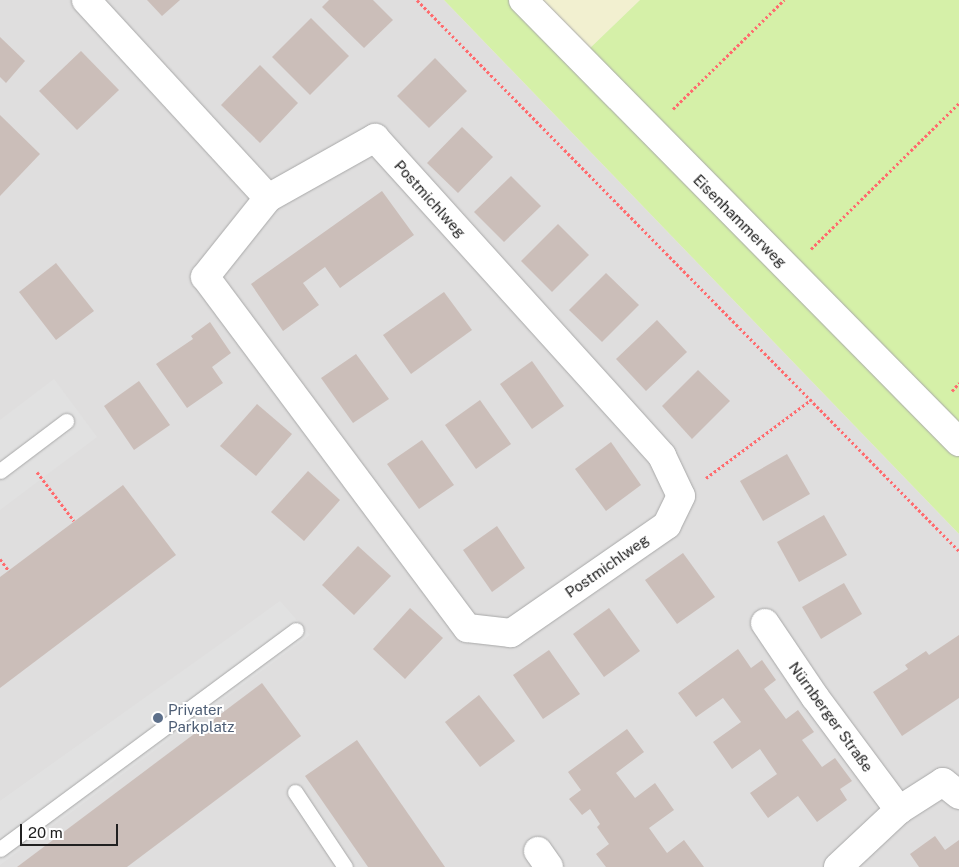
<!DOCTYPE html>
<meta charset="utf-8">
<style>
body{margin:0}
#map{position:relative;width:959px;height:867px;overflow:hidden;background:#f2ede7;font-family:"Public Sans",sans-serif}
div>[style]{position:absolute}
.residential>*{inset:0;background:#dfdede}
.farmland>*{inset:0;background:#f2f0d0}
.grass>*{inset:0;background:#d5f0a8}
.parking>*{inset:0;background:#e1e1e1}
.building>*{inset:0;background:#cbbeb9}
.path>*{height:3px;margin-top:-1.5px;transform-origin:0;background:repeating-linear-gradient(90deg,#ff6b6e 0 2.5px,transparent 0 5px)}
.roads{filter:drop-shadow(0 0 1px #a8a8a8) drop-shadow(0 0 1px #a8a8a8)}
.service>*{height:15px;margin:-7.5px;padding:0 7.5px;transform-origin:7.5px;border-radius:7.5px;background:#fff}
.minor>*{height:28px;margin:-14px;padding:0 14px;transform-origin:14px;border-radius:14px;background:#fff}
.dots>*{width:14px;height:14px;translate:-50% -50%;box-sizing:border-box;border:2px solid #fff;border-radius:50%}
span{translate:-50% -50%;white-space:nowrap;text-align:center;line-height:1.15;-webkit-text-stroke:4px #fff;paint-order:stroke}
.street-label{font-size:15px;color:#212121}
.service-label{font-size:15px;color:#4e5e75}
.left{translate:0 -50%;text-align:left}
.scale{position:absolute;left:20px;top:824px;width:98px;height:22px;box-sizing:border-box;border:2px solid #212121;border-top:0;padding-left:6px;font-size:15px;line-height:18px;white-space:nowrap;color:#212121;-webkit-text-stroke:4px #fff;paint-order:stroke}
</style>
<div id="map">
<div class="residential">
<div style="clip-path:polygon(0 0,444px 0,959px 534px,959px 867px,0 867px)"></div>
</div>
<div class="farmland">
<div style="clip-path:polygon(531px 0,640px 0,587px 51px)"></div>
</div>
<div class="grass">
<div style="clip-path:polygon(444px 0,531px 0,587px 51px,640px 0,959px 0,959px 534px)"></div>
</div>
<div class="parking">
<div style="clip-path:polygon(54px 379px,97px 437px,0 510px,0 420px)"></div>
<div style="clip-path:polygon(280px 601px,310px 635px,0 865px,0 801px)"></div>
</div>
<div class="building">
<div style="clip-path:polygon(147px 0,180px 0,162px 16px)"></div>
<div style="clip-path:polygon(329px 0,373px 0,393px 20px,364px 48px,322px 7px)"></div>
<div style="clip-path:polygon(311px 18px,349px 56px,310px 95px,272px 57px)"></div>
<div style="clip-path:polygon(0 37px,25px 61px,6px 83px,0 77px)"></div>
<div style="clip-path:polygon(81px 51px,119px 90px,77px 130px,39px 91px)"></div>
<div style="clip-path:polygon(435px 58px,467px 91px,429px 128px,397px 96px)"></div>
<div style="clip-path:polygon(260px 65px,298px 103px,260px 143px,221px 105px)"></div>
<div style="clip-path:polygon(0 115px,40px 154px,0 196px)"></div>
<div style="clip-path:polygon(462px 127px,493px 157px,458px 193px,427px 163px)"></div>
<div style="clip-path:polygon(511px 176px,541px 206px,504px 242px,474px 212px)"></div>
<div style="clip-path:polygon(382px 191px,414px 235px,340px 288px,325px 267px,303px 283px,319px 305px,283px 331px,251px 284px)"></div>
<div style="clip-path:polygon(558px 224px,589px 255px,552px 292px,521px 261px)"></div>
<div style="clip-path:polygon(56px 263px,94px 311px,56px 340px,19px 292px)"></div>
<div style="clip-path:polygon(606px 273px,639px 305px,602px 342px,569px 310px)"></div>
<div style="clip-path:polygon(444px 292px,472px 330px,411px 374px,383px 335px)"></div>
<div style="clip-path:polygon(657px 320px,687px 352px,646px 391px,616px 359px)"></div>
<div style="clip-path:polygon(210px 322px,231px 353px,212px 367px,223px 383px,187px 408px,156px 364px,193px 339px,191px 336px)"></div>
<div style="clip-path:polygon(356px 354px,389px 399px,353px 423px,321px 378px)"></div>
<div style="clip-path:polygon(532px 361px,564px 406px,532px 429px,500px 384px)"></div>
<div style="clip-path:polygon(698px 370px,730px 401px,692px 439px,662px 406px)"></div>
<div style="clip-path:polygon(139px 381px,170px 425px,134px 450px,104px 406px)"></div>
<div style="clip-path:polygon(480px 400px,511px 444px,476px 469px,445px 425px)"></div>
<div style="clip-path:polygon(257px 404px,292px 434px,256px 476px,220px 446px)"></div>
<div style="clip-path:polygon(422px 440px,454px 485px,419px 509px,387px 464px)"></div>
<div style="clip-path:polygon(611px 442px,641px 485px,606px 511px,575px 469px)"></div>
<div style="clip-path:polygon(787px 454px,810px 494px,763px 521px,740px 481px)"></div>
<div style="clip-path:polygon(308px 471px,340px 500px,304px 541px,271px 512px)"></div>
<div style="clip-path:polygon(123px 485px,176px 555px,0 688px,0 577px)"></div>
<div style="clip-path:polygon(824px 515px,847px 555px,799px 582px,777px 542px)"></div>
<div style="clip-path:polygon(497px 526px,525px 568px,492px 592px,463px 550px)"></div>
<div style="clip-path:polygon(358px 546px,391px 576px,354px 615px,322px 585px)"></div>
<div style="clip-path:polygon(683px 553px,715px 597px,677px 624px,645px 580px)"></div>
<div style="clip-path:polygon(844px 583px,862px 614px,821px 639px,802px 607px)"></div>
<div style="clip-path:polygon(410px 608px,443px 638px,405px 679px,373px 649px)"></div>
<div style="clip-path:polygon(609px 608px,640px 651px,604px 677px,573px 634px)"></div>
<div style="clip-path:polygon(959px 635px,959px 698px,902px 736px,873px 692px,908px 669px,905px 665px,926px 651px,929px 655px)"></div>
<div style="clip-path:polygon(738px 649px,751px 668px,762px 660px,776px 680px,764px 689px,786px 719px,798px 710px,814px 732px,802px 740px,822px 767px,835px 758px,852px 781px,840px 789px,847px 800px,817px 822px,798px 796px,768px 818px,750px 793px,777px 774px,760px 749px,732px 769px,713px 742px,741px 722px,723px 698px,696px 717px,678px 693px)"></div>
<div style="clip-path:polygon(549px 650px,580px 694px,543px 719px,513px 675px)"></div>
<div style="clip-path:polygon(262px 683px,301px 736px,127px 867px,17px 867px)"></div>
<div style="clip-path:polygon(479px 695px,515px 741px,480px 767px,445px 722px)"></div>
<div style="clip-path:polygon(627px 729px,644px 752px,616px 773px,635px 798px,655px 783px,674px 810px,649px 828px,667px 853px,684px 840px,704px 867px,606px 867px,596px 854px,609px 844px,597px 827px,600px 824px,590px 809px,582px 815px,569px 799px,581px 790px,568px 772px)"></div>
<div style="clip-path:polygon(357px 740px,445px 867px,368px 867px,305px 776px)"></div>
<div style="clip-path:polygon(935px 836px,945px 850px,959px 840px,959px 867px,919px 867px,910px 854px)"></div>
</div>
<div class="path">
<div style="left:417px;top:0;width:773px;rotate:45.47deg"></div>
<div style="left:673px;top:109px;width:156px;rotate:-44.5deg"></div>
<div style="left:811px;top:249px;width:208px;rotate:-44.6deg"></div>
<div style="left:952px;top:391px;width:11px;rotate:-49deg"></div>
<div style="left:37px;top:472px;width:61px;rotate:52.9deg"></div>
<div style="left:706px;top:478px;width:132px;rotate:-36.7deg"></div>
<div style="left:0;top:559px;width:15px;rotate:53deg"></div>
</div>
<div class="roads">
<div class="service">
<div style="left:0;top:471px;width:83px;rotate:-37.1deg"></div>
<div style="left:295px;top:792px;width:90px;rotate:56.3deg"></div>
<div style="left:0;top:849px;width:368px;rotate:-36.5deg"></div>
</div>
<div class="minor">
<div style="left:86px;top:0;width:269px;rotate:47.4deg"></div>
<div style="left:523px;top:0;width:621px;rotate:45.39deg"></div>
<div style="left:375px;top:138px;width:428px;rotate:47.9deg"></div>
<div style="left:662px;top:456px;width:44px;rotate:64.6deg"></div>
<div style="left:681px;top:496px;width:32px;rotate:116deg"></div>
<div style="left:667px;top:525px;width:190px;rotate:145.3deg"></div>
<div style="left:511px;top:633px;width:44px;rotate:-173.5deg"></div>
<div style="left:467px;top:628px;width:438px;rotate:-126.7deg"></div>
<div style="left:205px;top:277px;width:101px;rotate:-51.4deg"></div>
<div style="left:268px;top:198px;width:123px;rotate:-29.3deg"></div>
<div style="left:765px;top:623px;width:89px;rotate:56deg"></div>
<div style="left:815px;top:697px;width:141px;rotate:53.4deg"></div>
<div style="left:899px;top:810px;width:52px;rotate:-32.5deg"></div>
<div style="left:943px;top:782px;width:21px;rotate:39deg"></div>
<div style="left:538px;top:851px;width:19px;rotate:55deg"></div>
<div style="left:838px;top:867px;width:83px;rotate:-43.1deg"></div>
</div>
</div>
<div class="dots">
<div style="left:158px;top:718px;background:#5c6f8a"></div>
</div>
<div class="street-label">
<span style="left:430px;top:199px;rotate:48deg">Postmichlweg</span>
<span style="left:740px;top:221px;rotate:45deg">Eisenhammerweg</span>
<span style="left:607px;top:566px;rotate:-35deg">Postmichlweg</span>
<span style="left:831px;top:717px;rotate:54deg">Nürnberger Straße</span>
</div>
<div class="service-label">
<span class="left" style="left:168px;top:718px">Privater<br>Parkplatz</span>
</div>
<div class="scale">20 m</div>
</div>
